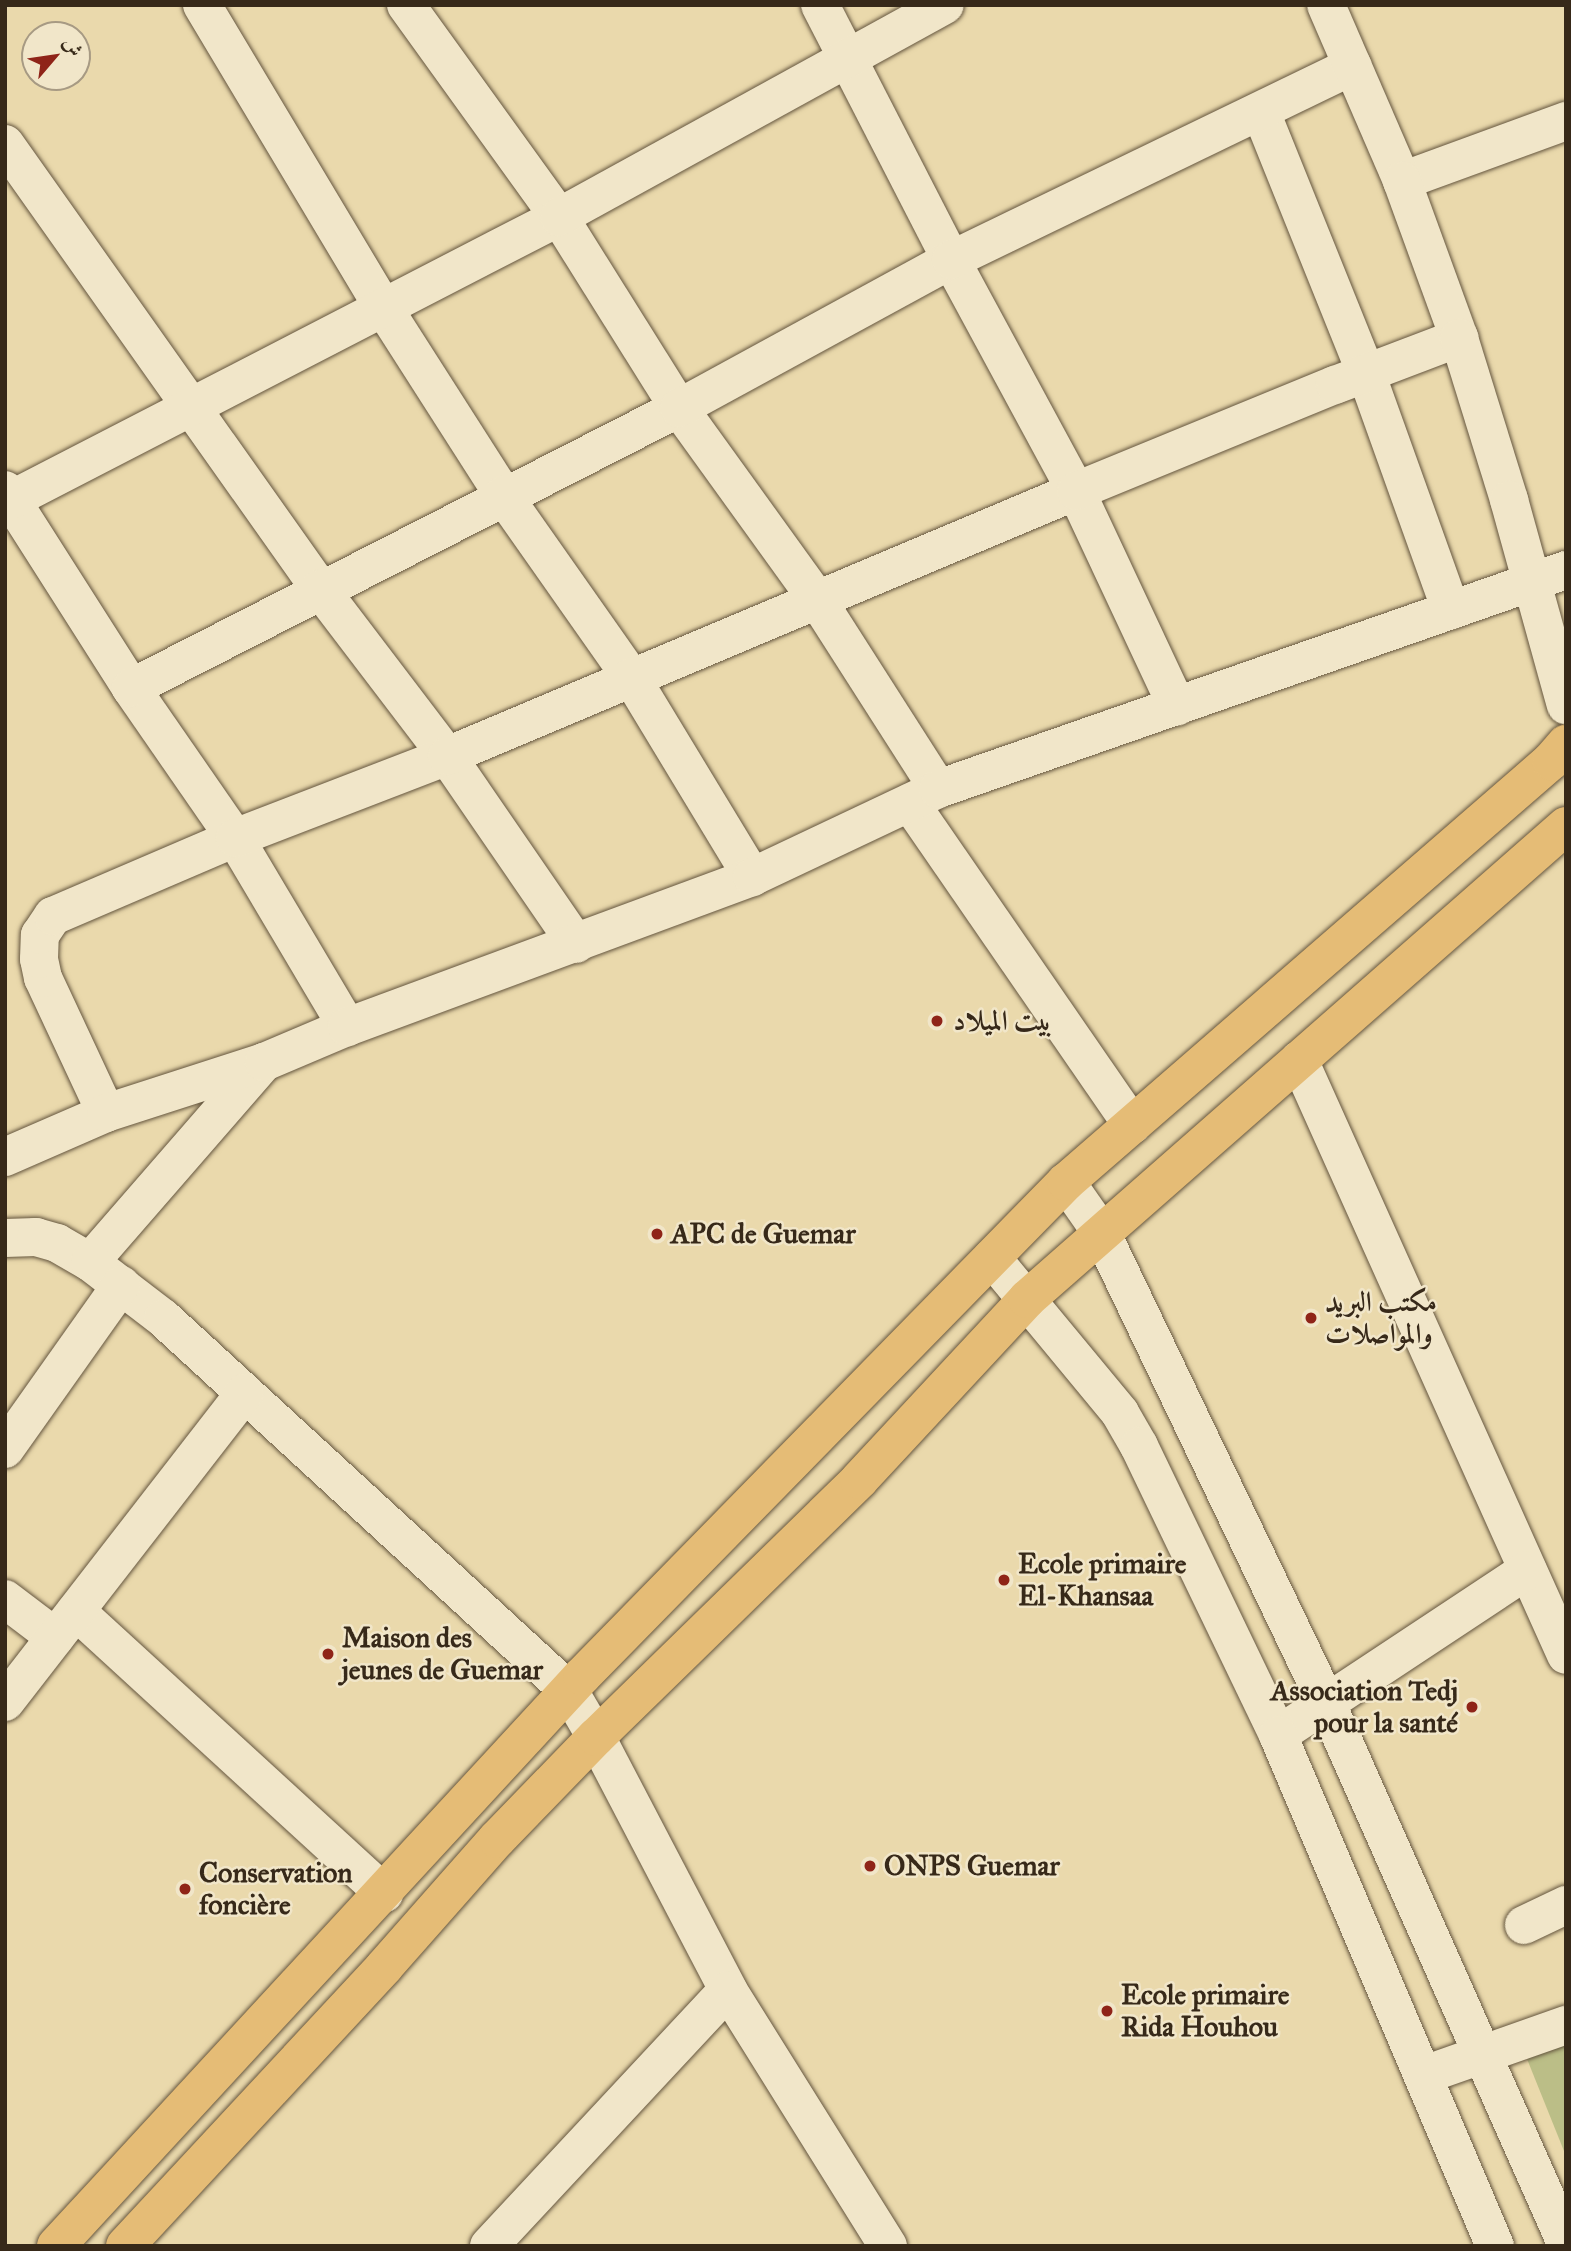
<!DOCTYPE html>
<meta charset="utf-8">
<style>
body{margin:0}
#map{position:relative;width:1571px;height:2251px;overflow:hidden;background:#ead9ac;font-family:"IM FELL Great Primer",Amiri,serif}
div>[style]{position:absolute}
.green>*{inset:0;background:#bbbe87}
.roads{filter:drop-shadow(0 0 2px #64553e) drop-shadow(0 0 2px #64553e)}
.street>*{height:38px;margin:-19px;padding:0 19px;transform-origin:19px;border-radius:19px;background:#f1e6c9}
.secondary>*{height:38px;margin:-19px;padding:0 19px;transform-origin:19px;border-radius:19px;background:#f1e6c9}
.highway>*{height:38px;margin:-19px;padding:0 19px;transform-origin:19px;border-radius:19px;background:#e5bc76}
.dots>*{width:19px;height:19px;translate:-50% -50%;box-sizing:border-box;border:4px solid #f1e6c9;border-radius:50%}
span{translate:-50% -50%;white-space:nowrap;text-align:center;line-height:1.15;-webkit-text-stroke:5px #f1e6c9;paint-order:stroke}
.poi-label{font-size:28px;color:#372919;font-weight:700}
.left{translate:0 -50%;text-align:left}
.right{translate:-100% -50%;text-align:right}
.frame{position:absolute;inset:0;border:7px solid #372919;pointer-events:none}
.north{position:absolute;left:21px;top:21px;width:70px;height:70px;box-sizing:border-box;background:#f1e6c9;border:2px solid #a79a83;border-radius:50%;rotate:61deg;font-size:19px;font-weight:700;line-height:28px;text-align:center;color:#372919}
.north::after{content:'';display:block;margin:auto;width:24px;height:32px;background:#8f2418;clip-path:polygon(50% 0,100% 100%,50% 72%,0 100%)}
</style>
<div id="map">
<div class="green">
<div style="clip-path:polygon(1566px 2033px,1566px 2156px,1523px 2049px)"></div>
</div>
<div class="roads">
<div class="street">
<div style="left:202px;top:5px;width:352px;rotate:59.1deg"></div>
<div style="left:383px;top:307px;width:223px;rotate:57.4deg"></div>
<div style="left:503px;top:495px;width:223px;rotate:54.9deg"></div>
<div style="left:631px;top:677px;width:234px;rotate:58.8deg"></div>
<div style="left:406px;top:5px;width:261px;rotate:54.2deg"></div>
<div style="left:559px;top:217px;width:226px;rotate:57.9deg"></div>
<div style="left:679px;top:408px;width:238px;rotate:54.2deg"></div>
<div style="left:818px;top:601px;width:223px;rotate:57.4deg"></div>
<div style="left:820px;top:5px;width:287px;rotate:62.8deg"></div>
<div style="left:951px;top:260px;width:263px;rotate:61.6deg"></div>
<div style="left:1076px;top:491px;width:238px;rotate:64.9deg"></div>
<div style="left:1261px;top:112px;width:281px;rotate:68.1deg"></div>
<div style="left:1366px;top:373px;width:252px;rotate:70.3deg"></div>
<div style="left:5px;top:144px;width:545px;rotate:54.71deg"></div>
<div style="left:320px;top:589px;width:210px;rotate:52.7deg"></div>
<div style="left:447px;top:756px;width:228px;rotate:55.5deg"></div>
<div style="left:1402px;top:181px;width:175px;rotate:-20.1deg"></div>
<div style="left:5px;top:490px;width:235px;rotate:57.5deg"></div>
<div style="left:131px;top:688px;width:183px;rotate:55.3deg"></div>
<div style="left:235px;top:838px;width:220px;rotate:59.3deg"></div>
<div style="left:5px;top:503px;width:623px;rotate:-27.3deg"></div>
<div style="left:559px;top:217px;width:440px;rotate:-28.8deg"></div>
<div style="left:131px;top:688px;width:615px;rotate:-27.06deg"></div>
<div style="left:679px;top:408px;width:310px;rotate:-28.6deg"></div>
<div style="left:951px;top:260px;width:446px;rotate:-25.8deg"></div>
<div style="left:910px;top:803px;width:391px;rotate:55.4deg"></div>
<div style="left:1299px;top:1060px;width:652px;rotate:65.83deg"></div>
<div style="left:106px;top:1113px;width:149px;rotate:-115deg"></div>
<div style="left:43px;top:978px;width:19px;rotate:-102deg"></div>
<div style="left:39px;top:959px;width:24px;rotate:-88deg"></div>
<div style="left:40px;top:935px;width:23px;rotate:-56deg"></div>
<div style="left:53px;top:916px;width:198px;rotate:-23.2deg"></div>
<div style="left:235px;top:838px;width:227px;rotate:-21.1deg"></div>
<div style="left:447px;top:756px;width:683px;rotate:-22.85deg"></div>
<div style="left:1076px;top:491px;width:280px;rotate:-22.3deg"></div>
<div style="left:1335px;top:385px;width:133px;rotate:-20.8deg"></div>
<div style="left:5px;top:1238px;width:31px;rotate:-2deg"></div>
<div style="left:36px;top:1237px;width:22px;rotate:16deg"></div>
<div style="left:57px;top:1243px;width:38px;rotate:30deg"></div>
<div style="left:90px;top:1262px;width:265px;rotate:-49deg"></div>
<div style="left:90px;top:1262px;width:92px;rotate:37.5deg"></div>
<div style="left:163px;top:1318px;width:551px;rotate:42.57deg"></div>
<div style="left:569px;top:1691px;width:53px;rotate:59.6deg"></div>
<div style="left:596px;top:1737px;width:285px;rotate:62.4deg"></div>
<div style="left:728px;top:1990px;width:302px;rotate:58deg"></div>
<div style="left:5px;top:1449px;width:201px;rotate:-54.7deg"></div>
<div style="left:5px;top:1599px;width:63px;rotate:37.2deg"></div>
<div style="left:76px;top:1611px;width:418px;rotate:42.5deg"></div>
<div style="left:5px;top:1702px;width:391px;rotate:-52.2deg"></div>
<div style="left:1278px;top:1735px;width:299px;rotate:-33.5deg"></div>
<div style="left:1524px;top:1925px;width:47px;rotate:-25.5deg"></div>
<div style="left:1424px;top:2075px;width:151px;rotate:-19.4deg"></div>
<div style="left:489px;top:2246px;width:350px;rotate:-47deg"></div>
</div>
<div class="secondary">
<div style="left:1326px;top:5px;width:192px;rotate:66.6deg"></div>
<div style="left:1402px;top:181px;width:167px;rotate:70deg"></div>
<div style="left:1459px;top:338px;width:170px;rotate:72.8deg"></div>
<div style="left:1509px;top:500px;width:213px;rotate:74.5deg"></div>
<div style="left:5px;top:1157px;width:110px;rotate:-23.5deg"></div>
<div style="left:106px;top:1113px;width:166px;rotate:-17.9deg"></div>
<div style="left:264px;top:1062px;width:90px;rotate:-22.9deg"></div>
<div style="left:347px;top:1027px;width:432px;rotate:-20.3deg"></div>
<div style="left:752px;top:877px;width:206px;rotate:-25.3deg"></div>
<div style="left:938px;top:789px;width:665px;rotate:-19.22deg"></div>
<div style="left:1066px;top:1182px;width:61px;rotate:55deg"></div>
<div style="left:1101px;top:1232px;width:521px;rotate:64.42deg"></div>
<div style="left:1326px;top:1702px;width:592px;rotate:66.08deg"></div>
<div style="left:992px;top:1258px;width:201px;rotate:50.4deg"></div>
<div style="left:1120px;top:1413px;width:38px;rotate:60deg"></div>
<div style="left:1139px;top:1446px;width:321px;rotate:64.3deg"></div>
<div style="left:1278px;top:1735px;width:555px;rotate:66.99deg"></div>
</div>
<div class="highway">
<div style="left:56px;top:2246px;width:776px;rotate:-47.3deg"></div>
<div style="left:582px;top:1676px;width:692px;rotate:-45.59deg"></div>
<div style="left:1066px;top:1182px;width:642px;rotate:-40.96deg"></div>
<div style="left:1551px;top:761px;width:23px;rotate:-49deg"></div>
<div style="left:125px;top:2246px;width:381px;rotate:-47.1deg"></div>
<div style="left:384px;top:1967px;width:171px;rotate:-48.6deg"></div>
<div style="left:497px;top:1839px;width:142px;rotate:-45.9deg"></div>
<div style="left:596px;top:1737px;width:368px;rotate:-44.3deg"></div>
<div style="left:859px;top:1480px;width:247px;rotate:-47.1deg"></div>
<div style="left:1027px;top:1299px;width:717px;rotate:-41.27deg"></div>
</div>
</div>
<div class="dots">
<div style="left:937px;top:1021px;background:#8f2418"></div>
<div style="left:657px;top:1234px;background:#8f2418"></div>
<div style="left:1311px;top:1318px;background:#8f2418"></div>
<div style="left:1004px;top:1580px;background:#8f2418"></div>
<div style="left:328px;top:1654px;background:#8f2418"></div>
<div style="left:1472px;top:1707px;background:#8f2418"></div>
<div style="left:870px;top:1866px;background:#8f2418"></div>
<div style="left:185px;top:1889px;background:#8f2418"></div>
<div style="left:1107px;top:2011px;background:#8f2418"></div>
</div>
<div class="poi-label">
<span class="left" style="left:953px;top:1021px">بيت الميلاد</span>
<span class="left" style="left:671px;top:1234px">APC de Guemar</span>
<span class="left" style="left:1325px;top:1318px">مكتب البريد<br>والمواصلات</span>
<span class="left" style="left:1018px;top:1580px">Ecole primaire<br>El-Khansaa</span>
<span class="left" style="left:342px;top:1654px">Maison des<br>jeunes de Guemar</span>
<span class="right" style="left:1458px;top:1707px">Association Tedj<br>pour la santé</span>
<span class="left" style="left:884px;top:1866px">ONPS Guemar</span>
<span class="left" style="left:199px;top:1889px">Conservation<br>foncière</span>
<span class="left" style="left:1121px;top:2011px">Ecole primaire<br>Rida Houhou</span>
</div>
<div class="frame"></div>
<div class="north">ش</div>
</div>
